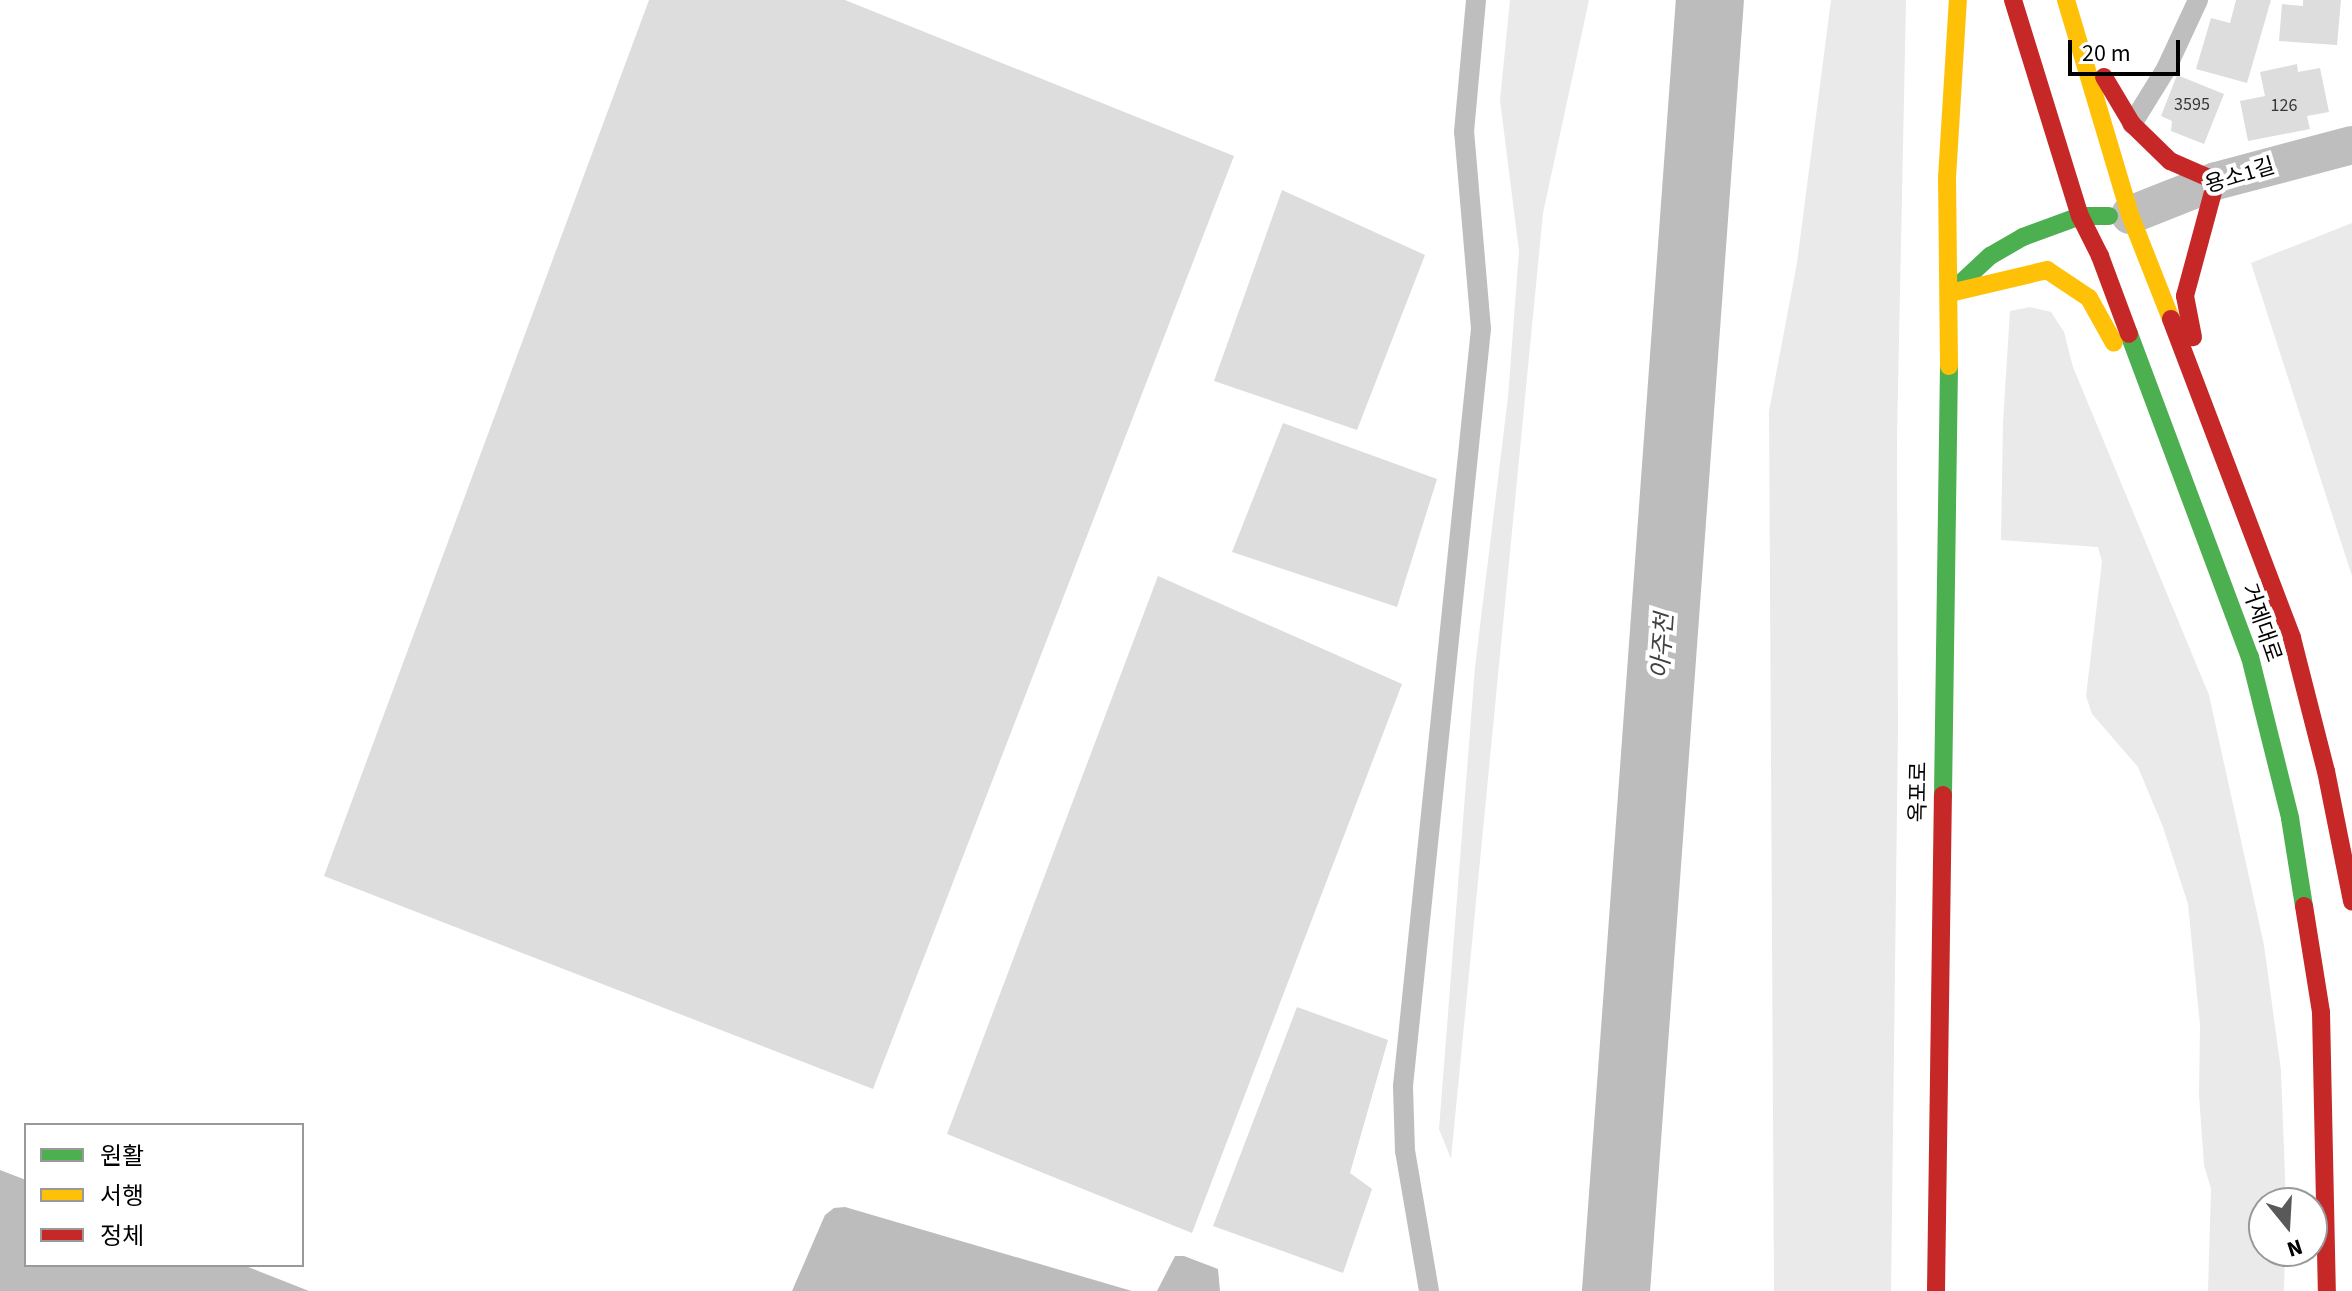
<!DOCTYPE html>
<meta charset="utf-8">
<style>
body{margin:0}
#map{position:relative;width:2352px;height:1291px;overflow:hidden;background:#fff;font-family:"Source Sans 3","Noto Sans KR",sans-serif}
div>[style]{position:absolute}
.green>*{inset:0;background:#eaeaea}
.water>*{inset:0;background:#bcbcbc}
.river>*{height:68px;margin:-34px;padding:0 34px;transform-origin:34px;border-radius:34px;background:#bcbcbc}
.building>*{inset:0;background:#ddd}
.lane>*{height:20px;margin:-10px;padding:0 10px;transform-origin:10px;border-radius:10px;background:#bebebe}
.street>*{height:38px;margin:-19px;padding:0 19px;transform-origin:19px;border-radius:19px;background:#bebebe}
.fast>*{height:18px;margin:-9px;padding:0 9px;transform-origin:9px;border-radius:9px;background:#4caf50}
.slow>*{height:18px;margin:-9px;padding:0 9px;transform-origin:9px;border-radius:9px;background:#ffc107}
.jam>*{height:18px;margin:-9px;padding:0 9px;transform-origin:9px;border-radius:9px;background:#c62828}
span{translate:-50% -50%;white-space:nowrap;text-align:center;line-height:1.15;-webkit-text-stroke:8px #fff;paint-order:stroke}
.number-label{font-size:18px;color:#373737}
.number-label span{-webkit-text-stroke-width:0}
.street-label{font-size:22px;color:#000}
.water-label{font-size:24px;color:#414141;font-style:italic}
.legend{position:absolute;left:24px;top:1123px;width:280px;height:144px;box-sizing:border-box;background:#fff;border:2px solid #999;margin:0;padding:10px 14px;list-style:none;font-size:24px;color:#000}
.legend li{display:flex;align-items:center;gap:16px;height:40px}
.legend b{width:40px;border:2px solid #999}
.north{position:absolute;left:2248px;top:1187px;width:80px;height:80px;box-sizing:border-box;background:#fff;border:2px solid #999;border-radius:50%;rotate:162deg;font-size:22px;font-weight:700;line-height:32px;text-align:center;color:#000}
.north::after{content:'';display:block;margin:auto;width:28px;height:36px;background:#595959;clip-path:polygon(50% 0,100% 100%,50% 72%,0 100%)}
.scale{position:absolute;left:2068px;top:40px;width:112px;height:36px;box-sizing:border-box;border:4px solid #000;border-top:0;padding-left:10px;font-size:24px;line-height:28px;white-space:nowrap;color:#000;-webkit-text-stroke:6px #fff;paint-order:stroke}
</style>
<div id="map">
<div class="green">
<div style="clip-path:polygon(1510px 0,1589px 0,1543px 213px,1451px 1159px,1439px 1129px,1475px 667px,1508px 397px,1519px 251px,1500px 100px)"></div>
<div style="clip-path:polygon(1831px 0,1906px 0,1897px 438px,1898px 729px,1891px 1291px,1774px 1291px,1769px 411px,1797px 263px)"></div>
<div style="clip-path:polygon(2352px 223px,2352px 576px,2251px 263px)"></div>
<div style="clip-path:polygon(2030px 307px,2051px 312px,2064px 332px,2073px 367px,2209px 695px,2264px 945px,2281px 1070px,2286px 1203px,2264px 1203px,2264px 1251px,2285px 1251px,2284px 1291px,2208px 1291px,2211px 1189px,2204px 1165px,2199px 1095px,2200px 1025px,2188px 904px,2163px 827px,2138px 767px,2092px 714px,2086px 696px,2102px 562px,2098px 547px,2001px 540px,2003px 422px,2010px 311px)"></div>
</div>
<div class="water">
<div style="clip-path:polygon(0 1170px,26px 1180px,26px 1265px,243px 1265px,309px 1291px,0 1291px)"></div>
<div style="clip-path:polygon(845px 1207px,1132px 1291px,792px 1291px,825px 1215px,834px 1208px)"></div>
<div style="clip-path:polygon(1175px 1256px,1184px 1256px,1218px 1269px,1220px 1291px,1157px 1291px)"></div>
</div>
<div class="river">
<div style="left:1616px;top:1291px;width:1294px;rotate:-85.84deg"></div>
</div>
<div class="building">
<div style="clip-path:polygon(649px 0,845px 0,1234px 156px,873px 1089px,324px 876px)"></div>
<div style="clip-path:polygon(2236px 0,2271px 0,2247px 83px,2196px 69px,2211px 18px,2230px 23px)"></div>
<div style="clip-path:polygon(2303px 0,2341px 0,2337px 45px,2279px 41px,2282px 4px,2303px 6px)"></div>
<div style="clip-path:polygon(2297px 64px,2298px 72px,2320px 68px,2329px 112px,2307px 116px,2310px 129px,2248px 141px,2240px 101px,2265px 96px,2260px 72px)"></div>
<div style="clip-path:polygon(2177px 75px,2224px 94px,2204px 144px,2171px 131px,2172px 121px,2161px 116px)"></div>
<div style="clip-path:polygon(1282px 190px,1425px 255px,1357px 430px,1214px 381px)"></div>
<div style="clip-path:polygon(1283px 423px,1437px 479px,1397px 607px,1232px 552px)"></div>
<div style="clip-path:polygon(1158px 576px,1402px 684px,1192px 1233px,947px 1134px)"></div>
<div style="clip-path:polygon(1297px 1007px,1388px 1040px,1350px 1173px,1372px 1189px,1343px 1273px,1213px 1226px)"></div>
</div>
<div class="lane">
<div style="left:2132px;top:124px;width:65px;rotate:-58.3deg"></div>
<div style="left:2166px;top:69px;width:76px;rotate:-65.1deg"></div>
<div style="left:1429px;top:1291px;width:142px;rotate:-99.7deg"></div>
<div style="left:1405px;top:1151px;width:65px;rotate:-91.8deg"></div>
<div style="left:1403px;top:1086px;width:761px;rotate:-84.12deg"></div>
<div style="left:1481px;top:329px;width:198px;rotate:-94.9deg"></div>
<div style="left:1464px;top:132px;width:133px;rotate:-84.8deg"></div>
</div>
<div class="street">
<div style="left:2130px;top:215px;width:92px;rotate:-21.6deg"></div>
<div style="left:2216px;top:181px;width:141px;rotate:-14.8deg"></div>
</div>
<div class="fast">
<div style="left:1961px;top:283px;width:40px;rotate:-43deg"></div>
<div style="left:1990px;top:256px;width:38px;rotate:-30deg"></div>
<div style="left:2023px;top:237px;width:61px;rotate:-20.2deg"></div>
<div style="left:2080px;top:216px;width:29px"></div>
<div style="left:2129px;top:334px;width:345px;rotate:69.5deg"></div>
<div style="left:2250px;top:657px;width:166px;rotate:76deg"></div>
<div style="left:2290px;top:818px;width:89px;rotate:81deg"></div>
<div style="left:1943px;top:795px;width:429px;rotate:-89.2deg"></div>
</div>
<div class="slow">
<div style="left:2066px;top:0;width:224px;rotate:73.4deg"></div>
<div style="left:2130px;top:215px;width:112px;rotate:68.5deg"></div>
<div style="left:1950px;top:293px;width:100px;rotate:-13.3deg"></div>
<div style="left:2047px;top:270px;width:50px;rotate:33.7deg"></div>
<div style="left:2089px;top:298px;width:51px;rotate:60.9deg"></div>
<div style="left:1949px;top:366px;width:188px;rotate:-90.6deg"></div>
<div style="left:1947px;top:178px;width:178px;rotate:-86.5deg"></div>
</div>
<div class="jam">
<div style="left:2013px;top:0;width:226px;rotate:72.8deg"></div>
<div style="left:2080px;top:216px;width:45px;rotate:63.4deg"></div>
<div style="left:2100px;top:256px;width:83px;rotate:69.6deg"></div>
<div style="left:2104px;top:77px;width:55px;rotate:59.2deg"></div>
<div style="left:2132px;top:124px;width:53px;rotate:44.2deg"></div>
<div style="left:2170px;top:161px;width:50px;rotate:23.5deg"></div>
<div style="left:2216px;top:181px;width:119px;rotate:105.1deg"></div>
<div style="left:2185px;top:296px;width:42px;rotate:79deg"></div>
<div style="left:2171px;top:319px;width:341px;rotate:69.2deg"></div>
<div style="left:2292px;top:638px;width:137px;rotate:75.7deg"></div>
<div style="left:2326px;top:771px;width:133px;rotate:78.7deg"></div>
<div style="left:2304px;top:906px;width:107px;rotate:80.9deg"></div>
<div style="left:2321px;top:1012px;width:279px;rotate:88.8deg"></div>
<div style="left:1936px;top:1291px;width:496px;rotate:-89.2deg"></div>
</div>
<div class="number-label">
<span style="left:2192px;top:105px">3595</span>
<span style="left:2284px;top:106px">126</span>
</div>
<div class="street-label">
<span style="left:2240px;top:176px;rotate:-17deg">용소1길</span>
<span style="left:2261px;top:623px;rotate:71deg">거제대로</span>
<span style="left:1919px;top:792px;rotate:-89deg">옥포로</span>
</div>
<div class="water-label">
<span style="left:1663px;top:646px;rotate:-86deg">아주천</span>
</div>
<ul class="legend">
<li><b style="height:10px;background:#4caf50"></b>원활</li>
<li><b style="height:10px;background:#ffc107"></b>서행</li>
<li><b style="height:10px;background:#c62828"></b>정체</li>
</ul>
<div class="north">N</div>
<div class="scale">20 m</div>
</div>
